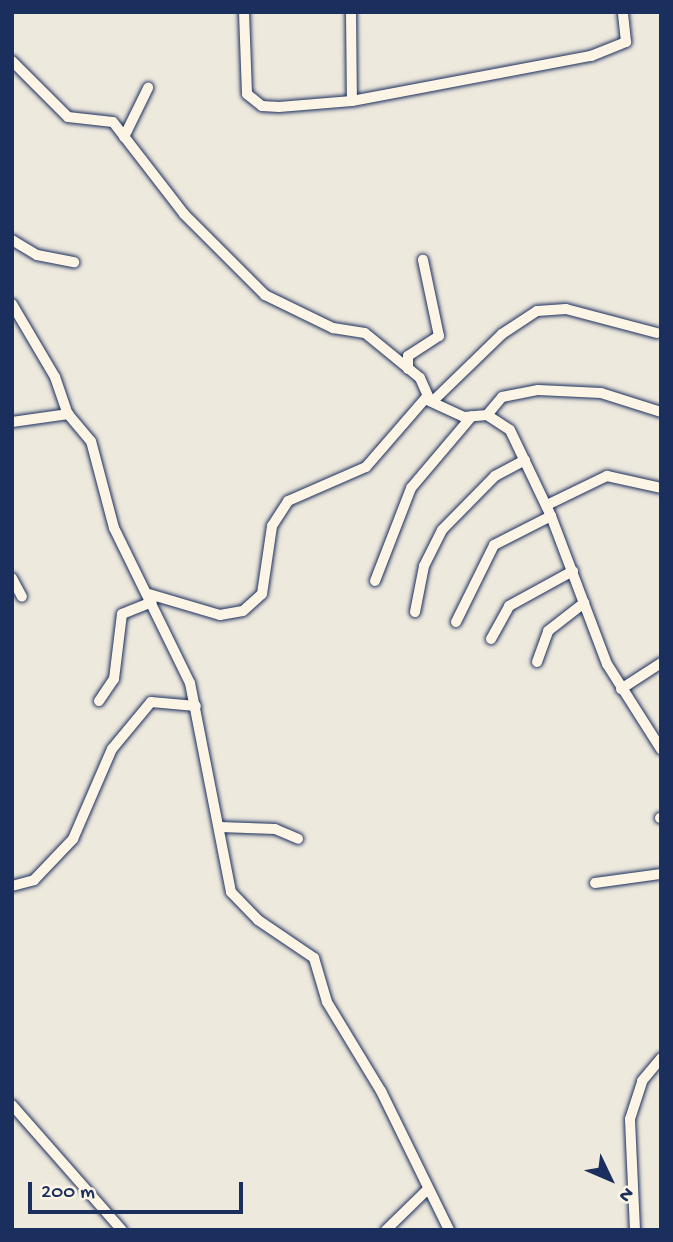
<!DOCTYPE html>
<style>
body{margin:0}
#map{position:relative;width:673px;height:1242px;overflow:hidden;background:#eee9dd;font-family:"Gochi Hand",sans-serif}
div>[style]{position:absolute}
.roads{filter:drop-shadow(0 0 2px #1b2f5e) drop-shadow(0 0 2px #1b2f5e)}
.minor>*{height:10px;margin:-5px;padding:0 5px;transform-origin:5px;border-radius:5px;background:#fcf5e5}
span{translate:-50% -50%;white-space:nowrap;text-align:center;line-height:1.15;-webkit-text-stroke:6px #fcf5e5;paint-order:stroke}
.frame{position:absolute;inset:0;border:14px solid #1b2f5e;pointer-events:none}
.north{position:absolute;left:575px;top:1144px;width:70px;height:70px;-webkit-text-stroke:5px #fcf5e5;paint-order:stroke;rotate:134deg;font-size:19px;font-weight:700;line-height:28px;text-align:center;color:#1b2f5e}
.north::after{content:'';display:block;margin:auto;width:24px;height:32px;background:#1b2f5e;clip-path:polygon(50% 0,100% 100%,50% 72%,0 100%)}
.scale{position:absolute;left:28px;top:1182px;width:215px;height:32px;box-sizing:border-box;border:4px solid #1b2f5e;border-top:0;padding-left:9px;font-size:21px;line-height:24px;white-space:nowrap;color:#1b2f5e;-webkit-text-stroke:5px #fcf5e5;paint-order:stroke}
</style>
<div id="map">
<div class="roads">
<div class="minor">
<div style="left:244px;top:12px;width:82px;rotate:87.9deg"></div>
<div style="left:247px;top:94px;width:19px;rotate:39deg"></div>
<div style="left:262px;top:106px;width:17px;rotate:3deg"></div>
<div style="left:279px;top:107px;width:73px;rotate:-4.7deg"></div>
<div style="left:352px;top:101px;width:243px;rotate:-10.7deg"></div>
<div style="left:591px;top:56px;width:38px;rotate:-22deg"></div>
<div style="left:626px;top:42px;width:30px;rotate:-96deg"></div>
<div style="left:351px;top:12px;width:89px;rotate:89.4deg"></div>
<div style="left:12px;top:61px;width:79px;rotate:45deg"></div>
<div style="left:68px;top:117px;width:45px;rotate:6.3deg"></div>
<div style="left:113px;top:122px;width:116px;rotate:52.3deg"></div>
<div style="left:184px;top:214px;width:115px;rotate:45deg"></div>
<div style="left:265px;top:295px;width:76px;rotate:25.9deg"></div>
<div style="left:333px;top:328px;width:32px;rotate:9deg"></div>
<div style="left:365px;top:333px;width:71px;rotate:39.3deg"></div>
<div style="left:420px;top:378px;width:22px;rotate:66deg"></div>
<div style="left:124px;top:137px;width:55px;rotate:-63.9deg"></div>
<div style="left:12px;top:240px;width:29px;rotate:31deg"></div>
<div style="left:37px;top:255px;width:38px;rotate:11deg"></div>
<div style="left:12px;top:304px;width:85px;rotate:59.5deg"></div>
<div style="left:55px;top:377px;width:39px;rotate:71deg"></div>
<div style="left:68px;top:414px;width:35px;rotate:50deg"></div>
<div style="left:91px;top:441px;width:90px;rotate:75.2deg"></div>
<div style="left:114px;top:528px;width:173px;rotate:63.9deg"></div>
<div style="left:190px;top:683px;width:213px;rotate:78.9deg"></div>
<div style="left:231px;top:892px;width:39px;rotate:46deg"></div>
<div style="left:258px;top:920px;width:68px;rotate:34.2deg"></div>
<div style="left:314px;top:958px;width:46px;rotate:73.5deg"></div>
<div style="left:327px;top:1002px;width:104px;rotate:58.8deg"></div>
<div style="left:381px;top:1091px;width:155px;rotate:63.9deg"></div>
<div style="left:408px;top:369px;width:13px;rotate:-90deg"></div>
<div style="left:408px;top:356px;width:37px;rotate:-33deg"></div>
<div style="left:439px;top:336px;width:78px;rotate:-101.9deg"></div>
<div style="left:434px;top:400px;width:95px;rotate:-44.1deg"></div>
<div style="left:502px;top:334px;width:42px;rotate:-33.3deg"></div>
<div style="left:537px;top:311px;width:29px;rotate:-4deg"></div>
<div style="left:566px;top:309px;width:94px;rotate:14.8deg"></div>
<div style="left:487px;top:415px;width:23px;rotate:-50deg"></div>
<div style="left:502px;top:397px;width:37px;rotate:-11deg"></div>
<div style="left:538px;top:390px;width:63px;rotate:2.7deg"></div>
<div style="left:601px;top:393px;width:63px;rotate:17.6deg"></div>
<div style="left:12px;top:422px;width:57px;rotate:-8.1deg"></div>
<div style="left:547px;top:505px;width:67px;rotate:-25.8deg"></div>
<div style="left:607px;top:476px;width:55px;rotate:12.5deg"></div>
<div style="left:12px;top:578px;width:21px;rotate:62deg"></div>
<div style="left:375px;top:581px;width:100px;rotate:-68.8deg"></div>
<div style="left:411px;top:488px;width:94px;rotate:-49.7deg"></div>
<div style="left:149px;top:594px;width:74px;rotate:16.5deg"></div>
<div style="left:220px;top:615px;width:23px;rotate:-10deg"></div>
<div style="left:243px;top:611px;width:25px;rotate:-42deg"></div>
<div style="left:262px;top:594px;width:69px;rotate:-81.6deg"></div>
<div style="left:272px;top:526px;width:30px;rotate:-57deg"></div>
<div style="left:288px;top:501px;width:85px;rotate:-23.6deg"></div>
<div style="left:366px;top:467px;width:90px;rotate:-49.1deg"></div>
<div style="left:425px;top:399px;width:43px;rotate:24.8deg"></div>
<div style="left:464px;top:417px;width:23px;rotate:-5deg"></div>
<div style="left:487px;top:415px;width:27px;rotate:33deg"></div>
<div style="left:510px;top:430px;width:95px;rotate:64.5deg"></div>
<div style="left:551px;top:516px;width:158px;rotate:69.3deg"></div>
<div style="left:607px;top:664px;width:101px;rotate:57.6deg"></div>
<div style="left:415px;top:612px;width:47px;rotate:-78.9deg"></div>
<div style="left:424px;top:566px;width:40px;rotate:-63.4deg"></div>
<div style="left:442px;top:530px;width:76px;rotate:-45.5deg"></div>
<div style="left:495px;top:476px;width:34px;rotate:-28deg"></div>
<div style="left:456px;top:622px;width:86px;rotate:-63.7deg"></div>
<div style="left:494px;top:545px;width:64px;rotate:-27deg"></div>
<div style="left:491px;top:639px;width:38px;rotate:-61deg"></div>
<div style="left:509px;top:606px;width:73px;rotate:-28.7deg"></div>
<div style="left:537px;top:662px;width:33px;rotate:-70deg"></div>
<div style="left:548px;top:631px;width:46px;rotate:-37.9deg"></div>
<div style="left:621px;top:689px;width:48px;rotate:-33deg"></div>
<div style="left:99px;top:701px;width:27px;rotate:-56deg"></div>
<div style="left:114px;top:679px;width:65px;rotate:-83deg"></div>
<div style="left:122px;top:614px;width:32px;rotate:-22deg"></div>
<div style="left:660px;top:818px;width:1px"></div>
<div style="left:220px;top:827px;width:55px;rotate:2.1deg"></div>
<div style="left:275px;top:829px;width:25px;rotate:23deg"></div>
<div style="left:595px;top:883px;width:67px;rotate:-7.8deg"></div>
<div style="left:12px;top:886px;width:23px;rotate:-15deg"></div>
<div style="left:34px;top:880px;width:57px;rotate:-46.4deg"></div>
<div style="left:73px;top:839px;width:98px;rotate:-66.6deg"></div>
<div style="left:112px;top:749px;width:61px;rotate:-50.3deg"></div>
<div style="left:151px;top:702px;width:45px;rotate:5.1deg"></div>
<div style="left:12px;top:1105px;width:167px;rotate:48.7deg"></div>
<div style="left:386px;top:1230px;width:59px;rotate:-44.3deg"></div>
<div style="left:635px;top:1230px;width:111px;rotate:-92.6deg"></div>
<div style="left:630px;top:1119px;width:40px;rotate:-72deg"></div>
<div style="left:642px;top:1081px;width:30px;rotate:-50deg"></div>
</div>
</div>
<div class="frame"></div>
<div class="north">N</div>
<div class="scale">200 m</div>
</div>
